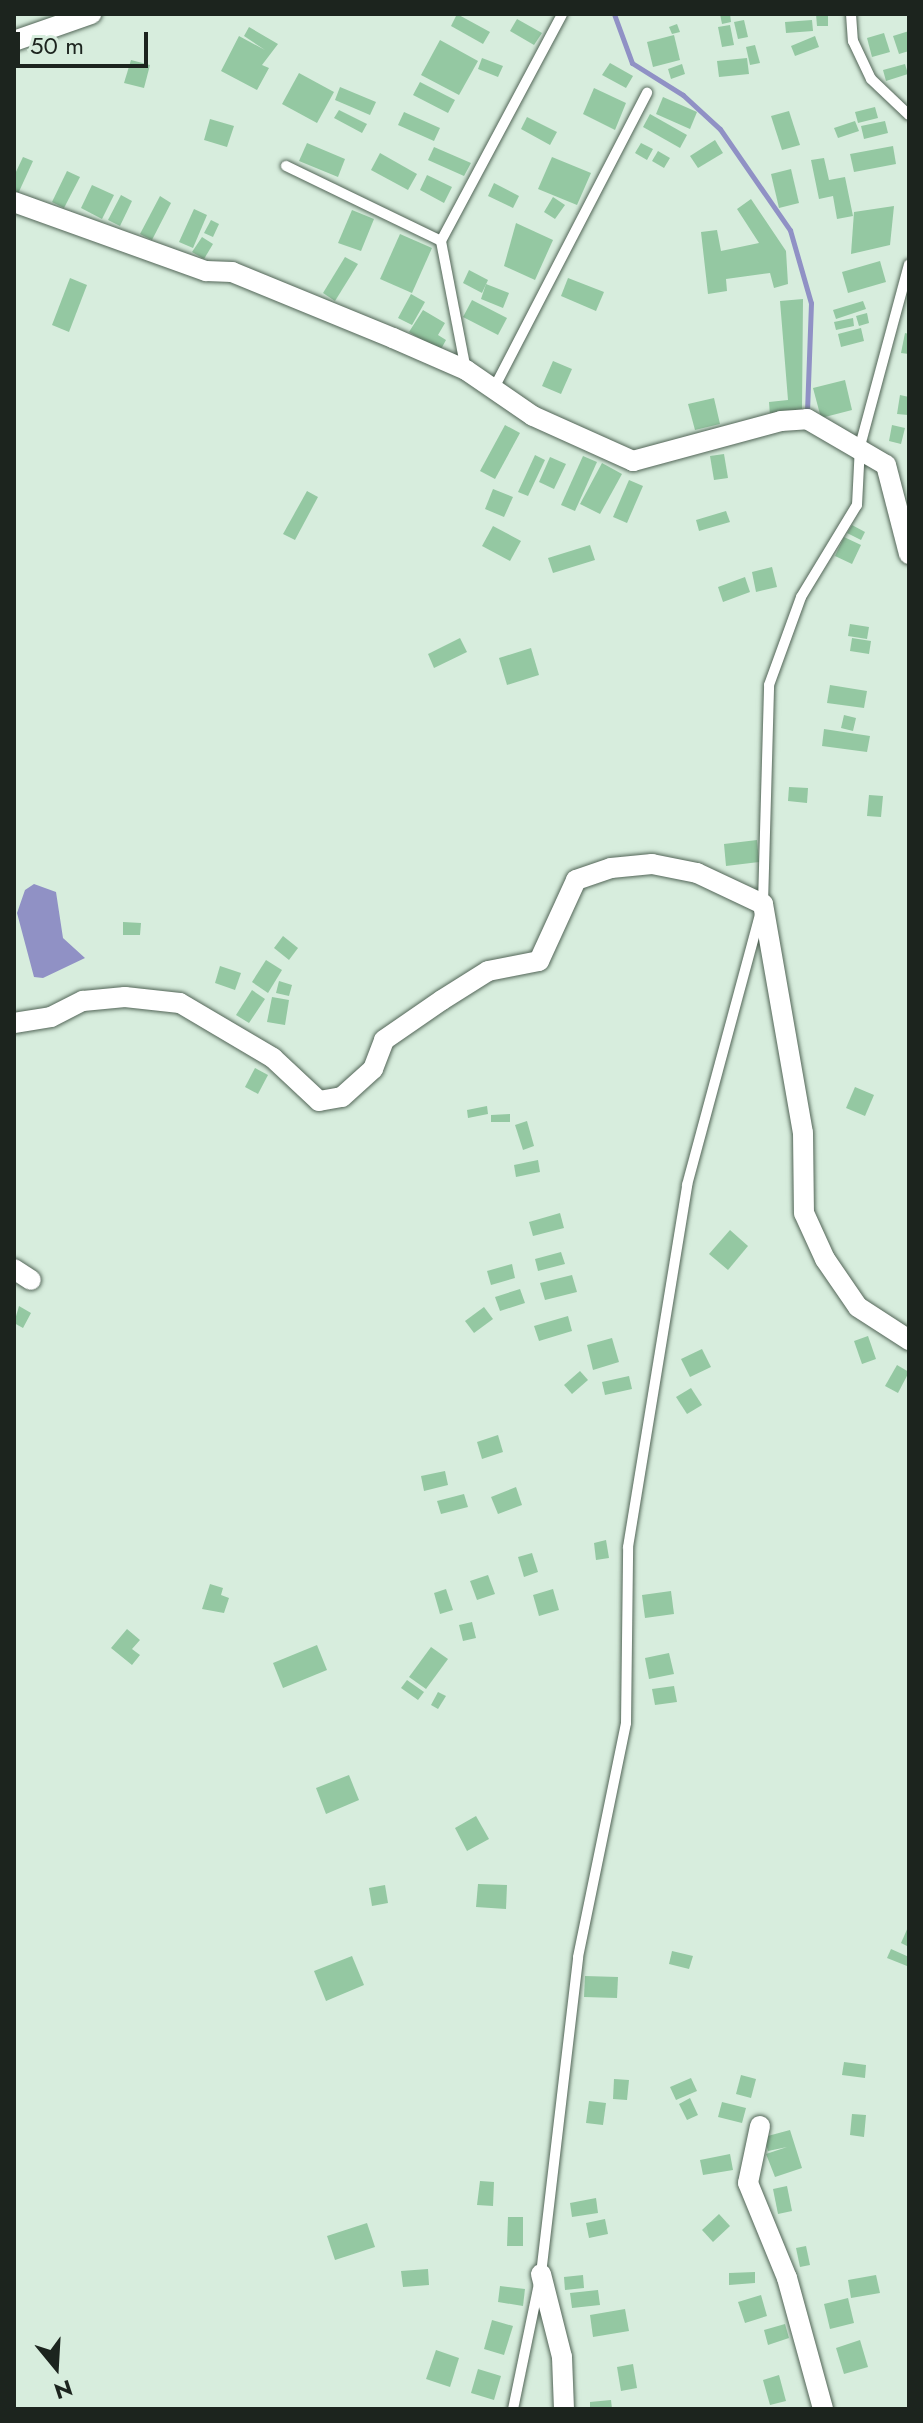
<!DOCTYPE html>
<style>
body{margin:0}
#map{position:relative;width:923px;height:2423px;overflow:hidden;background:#d7eddd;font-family:Jost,sans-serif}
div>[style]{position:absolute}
.water>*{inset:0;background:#9091c5}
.stream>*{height:5px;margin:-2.5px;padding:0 2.5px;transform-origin:2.5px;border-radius:2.5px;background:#9091c5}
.building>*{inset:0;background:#94c8a2}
.roads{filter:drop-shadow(0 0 2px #526557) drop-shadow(0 0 2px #526557)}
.lane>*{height:10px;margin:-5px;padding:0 5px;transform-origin:5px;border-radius:5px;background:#fff}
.street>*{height:20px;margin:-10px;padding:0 10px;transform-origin:10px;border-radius:10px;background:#fff}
span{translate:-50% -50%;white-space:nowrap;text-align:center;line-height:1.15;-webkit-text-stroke:8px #d7eddd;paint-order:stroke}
.frame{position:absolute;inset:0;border:16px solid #1c241e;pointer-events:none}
.north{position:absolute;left:16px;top:2327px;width:80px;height:80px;-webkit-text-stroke:6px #d7eddd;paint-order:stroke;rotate:162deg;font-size:22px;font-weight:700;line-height:32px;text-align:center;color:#1c241e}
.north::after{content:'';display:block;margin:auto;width:28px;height:36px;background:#1c241e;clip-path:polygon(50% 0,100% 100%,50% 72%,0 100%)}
.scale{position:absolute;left:16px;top:32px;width:132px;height:36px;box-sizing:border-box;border:4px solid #1c241e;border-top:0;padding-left:10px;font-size:24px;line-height:28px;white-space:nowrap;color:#1c241e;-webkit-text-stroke:6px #d7eddd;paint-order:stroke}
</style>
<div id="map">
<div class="water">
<div style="clip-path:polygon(34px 884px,56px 892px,63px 938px,85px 958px,43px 978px,34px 977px,17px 913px,25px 890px)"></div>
</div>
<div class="stream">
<div style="left:614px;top:14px;width:52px;rotate:69.8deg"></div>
<div style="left:632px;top:63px;width:60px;rotate:32.1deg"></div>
<div style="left:683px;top:95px;width:50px;rotate:42.6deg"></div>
<div style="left:720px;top:129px;width:123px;rotate:55.3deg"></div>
<div style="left:790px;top:230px;width:76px;rotate:74deg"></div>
<div style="left:811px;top:303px;width:111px;rotate:92.1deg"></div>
</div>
<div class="building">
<div style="clip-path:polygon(457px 14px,490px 32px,483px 44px,451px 26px)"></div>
<div style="clip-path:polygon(720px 14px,730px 14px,731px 22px,722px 24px)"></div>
<div style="clip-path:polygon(816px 14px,828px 14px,828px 26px,817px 26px)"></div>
<div style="clip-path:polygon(517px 19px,542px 33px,534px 45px,510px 31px)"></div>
<div style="clip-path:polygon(744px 20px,748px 37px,738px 39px,734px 22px)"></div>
<div style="clip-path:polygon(812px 20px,813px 31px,786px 33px,785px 22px)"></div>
<div style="clip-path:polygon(677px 24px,680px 32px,672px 34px,669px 27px)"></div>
<div style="clip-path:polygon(730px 25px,734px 45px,722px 47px,718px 27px)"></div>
<div style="clip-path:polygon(249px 27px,278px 44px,262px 65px,269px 68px,257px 90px,221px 71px,239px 36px,265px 50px,244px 36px)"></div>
<div style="clip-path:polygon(909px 31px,909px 51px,899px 54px,893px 36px)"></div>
<div style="clip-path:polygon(884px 33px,890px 52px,872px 57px,867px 38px)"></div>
<div style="clip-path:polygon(674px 35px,680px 60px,653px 67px,647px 42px)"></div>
<div style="clip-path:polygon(815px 36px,819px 47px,795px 56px,791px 46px)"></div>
<div style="clip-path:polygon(440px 40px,478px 61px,459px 95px,421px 75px)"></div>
<div style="clip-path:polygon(755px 45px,760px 63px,750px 65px,746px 47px)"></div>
<div style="clip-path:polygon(482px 58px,503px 66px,498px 77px,478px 69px)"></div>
<div style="clip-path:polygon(747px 58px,749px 74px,719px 77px,717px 61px)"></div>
<div style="clip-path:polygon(131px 60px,150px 65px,144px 88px,124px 83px)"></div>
<div style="clip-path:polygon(610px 63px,633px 76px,626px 88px,602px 75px)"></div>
<div style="clip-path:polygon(682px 64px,685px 74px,671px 79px,668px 69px)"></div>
<div style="clip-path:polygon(905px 64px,908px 74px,886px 81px,883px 70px)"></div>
<div style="clip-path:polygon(299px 73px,334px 92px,317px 123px,282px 104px)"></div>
<div style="clip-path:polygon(420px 82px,455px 100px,448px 113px,413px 95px)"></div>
<div style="clip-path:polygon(340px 87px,376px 102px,370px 115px,335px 100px)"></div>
<div style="clip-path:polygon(594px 88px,626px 103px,615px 130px,583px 114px)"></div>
<div style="clip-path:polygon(663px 97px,697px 112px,690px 129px,656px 114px)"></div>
<div style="clip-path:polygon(875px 107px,878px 118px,858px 123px,855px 112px)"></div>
<div style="clip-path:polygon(339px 110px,367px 124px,362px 133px,334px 118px)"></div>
<div style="clip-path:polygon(789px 111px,800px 145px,782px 150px,771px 116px)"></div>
<div style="clip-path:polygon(404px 112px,440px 128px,434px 141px,398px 125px)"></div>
<div style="clip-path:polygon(650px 114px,687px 135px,680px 148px,643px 127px)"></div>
<div style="clip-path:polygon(527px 117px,557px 132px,550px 145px,521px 129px)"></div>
<div style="clip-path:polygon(210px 119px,234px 126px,227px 147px,204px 140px)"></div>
<div style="clip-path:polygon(855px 121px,859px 131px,838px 138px,834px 128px)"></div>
<div style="clip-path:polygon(885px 121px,888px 133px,864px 139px,861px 126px)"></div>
<div style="clip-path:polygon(715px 140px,723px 153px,698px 168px,690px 156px)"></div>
<div style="clip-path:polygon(307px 143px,345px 159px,338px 177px,299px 161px)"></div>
<div style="clip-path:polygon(641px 143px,653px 149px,647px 160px,635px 153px)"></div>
<div style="clip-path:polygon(893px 146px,896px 164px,854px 172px,850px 154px)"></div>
<div style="clip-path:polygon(434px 147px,471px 163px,464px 176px,428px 160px)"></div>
<div style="clip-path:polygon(658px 151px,670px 158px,664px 168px,652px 161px)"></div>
<div style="clip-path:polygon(380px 153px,417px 174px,408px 190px,371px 170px)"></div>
<div style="clip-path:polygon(23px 157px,33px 161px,17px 196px,14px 176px)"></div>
<div style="clip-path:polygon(552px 157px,591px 173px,577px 205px,538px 189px)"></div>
<div style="clip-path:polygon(824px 158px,829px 180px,845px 177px,853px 216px,837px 219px,833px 196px,819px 199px,811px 160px)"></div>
<div style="clip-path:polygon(791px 169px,799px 203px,779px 208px,771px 174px)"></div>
<div style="clip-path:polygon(67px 171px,80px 177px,64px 208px,52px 202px)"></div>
<div style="clip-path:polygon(427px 175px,452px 187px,444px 203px,420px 190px)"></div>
<div style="clip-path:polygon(494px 183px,519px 196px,513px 208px,488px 196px)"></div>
<div style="clip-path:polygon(92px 185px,114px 195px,102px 219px,81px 208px)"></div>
<div style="clip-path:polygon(121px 195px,132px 201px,120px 226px,108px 220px)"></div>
<div style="clip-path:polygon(160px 196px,171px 203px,152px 240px,140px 234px)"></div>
<div style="clip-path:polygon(553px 197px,565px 205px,555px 219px,544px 212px)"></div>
<div style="clip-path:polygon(751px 199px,786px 251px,788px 284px,774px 288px,770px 273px,726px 279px,727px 291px,708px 294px,701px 232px,717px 230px,721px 251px,759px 243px,737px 209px)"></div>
<div style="clip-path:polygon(894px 206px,890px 245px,851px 254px,854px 212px)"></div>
<div style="clip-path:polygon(194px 209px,207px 215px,193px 248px,179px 242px)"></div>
<div style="clip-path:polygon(352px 210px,374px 219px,361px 251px,338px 243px)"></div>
<div style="clip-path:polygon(211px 220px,219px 224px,213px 237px,204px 233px)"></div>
<div style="clip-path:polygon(516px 223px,553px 240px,535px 280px,504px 266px)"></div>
<div style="clip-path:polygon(400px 234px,432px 248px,412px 293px,380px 279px)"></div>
<div style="clip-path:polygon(202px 237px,213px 244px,204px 259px,192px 252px)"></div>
<div style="clip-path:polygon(345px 257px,358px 264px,335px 301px,323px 293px)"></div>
<div style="clip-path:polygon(880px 261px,886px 282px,848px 293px,842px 272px)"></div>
<div style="clip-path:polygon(469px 270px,488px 280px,482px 293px,463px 283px)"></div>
<div style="clip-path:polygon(70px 278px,87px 285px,69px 332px,52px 325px)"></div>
<div style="clip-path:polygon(568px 278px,604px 292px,596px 311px,561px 296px)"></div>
<div style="clip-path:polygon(486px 284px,509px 293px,503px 308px,481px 299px)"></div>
<div style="clip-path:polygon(411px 294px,425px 302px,412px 325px,398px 318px)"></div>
<div style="clip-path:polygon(803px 299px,802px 409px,770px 416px,769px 402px,788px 400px,780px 301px)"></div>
<div style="clip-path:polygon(472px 300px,507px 318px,498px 335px,463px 317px)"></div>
<div style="clip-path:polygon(863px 301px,866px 309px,836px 319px,833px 310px)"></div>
<div style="clip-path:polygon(423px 310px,445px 323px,438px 335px,446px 340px,440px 351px,409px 332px)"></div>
<div style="clip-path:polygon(867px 313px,869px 323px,859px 326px,856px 316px)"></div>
<div style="clip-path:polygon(853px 318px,854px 326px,836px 330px,834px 322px)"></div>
<div style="clip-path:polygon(861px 328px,864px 341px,841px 347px,838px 334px)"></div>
<div style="clip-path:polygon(905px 333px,909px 334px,909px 354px,901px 353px)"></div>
<div style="clip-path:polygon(553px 361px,572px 369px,561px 394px,542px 386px)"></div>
<div style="clip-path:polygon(845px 380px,852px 410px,821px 418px,813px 388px)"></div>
<div style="clip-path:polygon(900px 395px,909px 397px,908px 415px,897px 414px)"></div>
<div style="clip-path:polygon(714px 398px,720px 424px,695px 430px,688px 404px)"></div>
<div style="clip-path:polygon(505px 425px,520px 433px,495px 479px,480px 471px)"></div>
<div style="clip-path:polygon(892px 425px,905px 428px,901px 444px,889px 441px)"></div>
<div style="clip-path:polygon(724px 454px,728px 478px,714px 480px,710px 456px)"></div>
<div style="clip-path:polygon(535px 455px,545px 460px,528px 496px,518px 492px)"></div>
<div style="clip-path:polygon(583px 456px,597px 462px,575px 511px,561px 505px)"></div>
<div style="clip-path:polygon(550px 457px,566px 464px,554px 489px,539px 482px)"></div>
<div style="clip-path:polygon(602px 463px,622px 474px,600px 514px,580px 504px)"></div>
<div style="clip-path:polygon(629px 480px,643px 486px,627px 523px,613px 517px)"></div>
<div style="clip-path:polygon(493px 489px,513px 497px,504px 517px,485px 509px)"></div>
<div style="clip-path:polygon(307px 491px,318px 497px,295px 540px,283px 534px)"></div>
<div style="clip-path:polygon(726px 511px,730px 522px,699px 531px,696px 520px)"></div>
<div style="clip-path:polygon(852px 525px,865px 532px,861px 540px,847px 533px)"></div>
<div style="clip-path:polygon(493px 526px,521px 541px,510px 561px,482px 546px)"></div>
<div style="clip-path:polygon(844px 537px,861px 545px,852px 564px,835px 556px)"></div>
<div style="clip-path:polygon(590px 545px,595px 560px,553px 573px,548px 558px)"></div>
<div style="clip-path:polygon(772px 567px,777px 587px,756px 592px,752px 572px)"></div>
<div style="clip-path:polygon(745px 577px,750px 592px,723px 602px,718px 587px)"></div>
<div style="clip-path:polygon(850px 624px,869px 627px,867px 639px,848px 636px)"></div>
<div style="clip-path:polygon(460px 638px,467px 652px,434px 668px,428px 654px)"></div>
<div style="clip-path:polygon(852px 638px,871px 641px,869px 654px,850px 651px)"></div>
<div style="clip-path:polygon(531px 648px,539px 675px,507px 685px,499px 658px)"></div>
<div style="clip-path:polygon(830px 685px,867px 691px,864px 708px,827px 703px)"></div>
<div style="clip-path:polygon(844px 715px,856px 718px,853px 731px,841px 728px)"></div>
<div style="clip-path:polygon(824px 729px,870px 736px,867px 752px,822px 746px)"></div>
<div style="clip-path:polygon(789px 787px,808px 788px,807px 803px,788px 801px)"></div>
<div style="clip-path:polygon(869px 795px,883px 796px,881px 817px,867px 816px)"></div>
<div style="clip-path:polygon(757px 840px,759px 862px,726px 866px,724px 844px)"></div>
<div style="clip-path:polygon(123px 922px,141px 923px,140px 935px,123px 935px)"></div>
<div style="clip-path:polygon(283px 936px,298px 948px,289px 960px,274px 948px)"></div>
<div style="clip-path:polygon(266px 960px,282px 970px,268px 993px,252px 982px)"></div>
<div style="clip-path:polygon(220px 966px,241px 973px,235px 990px,215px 983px)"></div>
<div style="clip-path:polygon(279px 981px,292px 985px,289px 996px,276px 993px)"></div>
<div style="clip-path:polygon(252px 990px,265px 999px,249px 1023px,236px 1015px)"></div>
<div style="clip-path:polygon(272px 997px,289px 1000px,285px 1025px,267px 1022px)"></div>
<div style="clip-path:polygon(255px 1068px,268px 1075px,258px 1094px,245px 1087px)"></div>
<div style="clip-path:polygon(855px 1087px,874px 1095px,865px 1116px,846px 1108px)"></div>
<div style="clip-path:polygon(487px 1106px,488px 1114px,468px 1118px,467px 1110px)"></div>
<div style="clip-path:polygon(510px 1114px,510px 1122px,491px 1122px,491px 1115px)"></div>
<div style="clip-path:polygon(527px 1121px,534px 1146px,523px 1150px,515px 1125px)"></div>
<div style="clip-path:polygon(538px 1160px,540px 1172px,516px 1177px,514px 1165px)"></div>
<div style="clip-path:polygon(560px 1213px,564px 1228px,533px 1236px,529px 1222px)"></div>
<div style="clip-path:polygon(730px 1230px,748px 1246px,728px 1270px,709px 1254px)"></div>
<div style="clip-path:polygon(561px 1252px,565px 1264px,538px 1271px,535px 1259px)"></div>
<div style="clip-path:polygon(512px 1264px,515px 1278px,491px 1285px,487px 1271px)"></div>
<div style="clip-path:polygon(572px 1275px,577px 1292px,545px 1300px,540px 1283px)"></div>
<div style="clip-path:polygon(520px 1289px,525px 1303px,500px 1311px,495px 1297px)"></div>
<div style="clip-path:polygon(19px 1306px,31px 1313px,23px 1328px,14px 1323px)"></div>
<div style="clip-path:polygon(484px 1307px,493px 1319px,474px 1333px,465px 1321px)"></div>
<div style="clip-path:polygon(568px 1316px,572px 1331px,539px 1341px,534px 1326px)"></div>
<div style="clip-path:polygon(868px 1336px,876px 1359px,862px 1364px,854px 1341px)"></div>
<div style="clip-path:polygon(612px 1338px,619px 1362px,593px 1370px,587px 1345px)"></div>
<div style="clip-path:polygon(702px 1349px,711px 1367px,690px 1377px,681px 1359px)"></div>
<div style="clip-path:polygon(897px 1365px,909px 1372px,898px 1393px,885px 1386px)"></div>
<div style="clip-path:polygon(580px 1371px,588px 1380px,572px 1394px,564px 1385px)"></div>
<div style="clip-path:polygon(629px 1376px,632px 1389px,605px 1395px,602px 1382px)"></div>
<div style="clip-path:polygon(691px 1388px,702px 1405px,687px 1414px,676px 1397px)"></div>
<div style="clip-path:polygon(498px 1435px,503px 1452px,482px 1459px,477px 1442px)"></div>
<div style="clip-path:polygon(445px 1471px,448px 1485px,424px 1491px,421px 1476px)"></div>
<div style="clip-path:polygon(516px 1487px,522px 1505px,498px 1514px,491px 1497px)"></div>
<div style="clip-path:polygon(464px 1494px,468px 1507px,441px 1514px,437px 1501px)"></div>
<div style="clip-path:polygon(606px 1540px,609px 1558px,596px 1560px,594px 1543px)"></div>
<div style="clip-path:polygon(532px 1553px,538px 1572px,524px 1577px,518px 1557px)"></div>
<div style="clip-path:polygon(488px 1575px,495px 1594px,477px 1600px,470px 1581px)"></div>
<div style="clip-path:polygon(210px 1584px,223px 1588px,221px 1595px,229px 1598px,224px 1613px,202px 1609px)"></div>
<div style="clip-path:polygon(446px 1589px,453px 1610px,440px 1614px,434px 1593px)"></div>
<div style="clip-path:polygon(553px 1589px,559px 1610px,539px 1616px,533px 1595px)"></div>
<div style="clip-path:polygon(671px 1591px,674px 1614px,645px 1618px,642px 1595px)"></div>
<div style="clip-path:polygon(472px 1622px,476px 1638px,463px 1641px,459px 1625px)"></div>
<div style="clip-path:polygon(127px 1629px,140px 1640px,132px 1649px,140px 1655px,132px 1665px,111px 1648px)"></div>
<div style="clip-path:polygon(317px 1645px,327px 1670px,283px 1688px,273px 1663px)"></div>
<div style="clip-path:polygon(431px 1647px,448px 1659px,426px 1689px,409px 1677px)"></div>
<div style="clip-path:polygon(669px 1653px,674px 1674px,649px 1679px,645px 1658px)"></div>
<div style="clip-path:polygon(407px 1680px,424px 1692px,418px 1700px,401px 1688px)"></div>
<div style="clip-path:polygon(674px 1686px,677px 1702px,655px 1705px,652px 1689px)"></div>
<div style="clip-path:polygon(438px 1692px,446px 1696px,438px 1709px,431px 1705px)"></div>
<div style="clip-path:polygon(349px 1775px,359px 1800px,326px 1814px,316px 1788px)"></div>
<div style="clip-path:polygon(476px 1816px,489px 1839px,467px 1851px,455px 1828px)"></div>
<div style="clip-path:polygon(478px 1884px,507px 1885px,506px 1909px,476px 1907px)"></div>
<div style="clip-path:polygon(385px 1885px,388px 1903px,372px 1906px,369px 1888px)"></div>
<div style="clip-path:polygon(909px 1925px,909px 1947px,901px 1943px)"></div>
<div style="clip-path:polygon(891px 1949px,909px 1957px,907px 1966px,887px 1958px)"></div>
<div style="clip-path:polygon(672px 1951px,693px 1956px,689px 1969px,669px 1964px)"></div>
<div style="clip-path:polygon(352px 1956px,364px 1985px,326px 2001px,314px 1971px)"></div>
<div style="clip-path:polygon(585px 1976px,618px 1977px,617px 1998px,584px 1997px)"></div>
<div style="clip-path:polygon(844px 2062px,866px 2065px,865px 2078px,842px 2075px)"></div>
<div style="clip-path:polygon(741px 2075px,756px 2079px,751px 2098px,736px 2094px)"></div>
<div style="clip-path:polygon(691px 2078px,697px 2091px,676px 2100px,670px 2087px)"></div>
<div style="clip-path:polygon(614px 2079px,629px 2080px,627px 2100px,613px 2099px)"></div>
<div style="clip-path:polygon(690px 2098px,698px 2115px,687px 2120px,679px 2104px)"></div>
<div style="clip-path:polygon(589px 2101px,606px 2103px,603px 2125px,586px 2123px)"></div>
<div style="clip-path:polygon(722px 2102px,746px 2108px,742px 2123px,718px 2117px)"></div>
<div style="clip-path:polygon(852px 2114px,866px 2115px,864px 2137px,850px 2135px)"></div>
<div style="clip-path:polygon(790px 2130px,802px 2168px,775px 2177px,766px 2154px,787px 2147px,768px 2151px,764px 2137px)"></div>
<div style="clip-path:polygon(730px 2154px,733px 2170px,703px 2175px,700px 2160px)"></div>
<div style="clip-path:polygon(480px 2181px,494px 2182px,493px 2206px,477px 2205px)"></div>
<div style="clip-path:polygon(787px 2186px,792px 2211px,778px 2214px,773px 2189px)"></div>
<div style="clip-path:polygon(596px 2198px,598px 2213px,572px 2217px,570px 2203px)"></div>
<div style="clip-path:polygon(719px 2214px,730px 2226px,713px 2242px,702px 2230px)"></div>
<div style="clip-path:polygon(508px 2217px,523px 2217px,523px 2246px,507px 2246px)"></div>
<div style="clip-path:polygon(605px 2219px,608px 2234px,589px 2238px,586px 2223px)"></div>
<div style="clip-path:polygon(367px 2223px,375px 2247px,335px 2260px,327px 2236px)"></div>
<div style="clip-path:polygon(806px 2246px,810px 2265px,800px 2267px,796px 2248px)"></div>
<div style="clip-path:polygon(428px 2269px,429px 2285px,403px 2287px,401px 2271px)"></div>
<div style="clip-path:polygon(755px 2272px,755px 2283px,729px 2285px,729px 2273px)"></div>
<div style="clip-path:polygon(583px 2275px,584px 2288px,565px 2290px,564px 2277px)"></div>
<div style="clip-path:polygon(876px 2275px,880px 2293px,851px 2298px,848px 2280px)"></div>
<div style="clip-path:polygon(500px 2286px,525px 2289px,523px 2306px,498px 2302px)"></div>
<div style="clip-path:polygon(598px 2290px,600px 2305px,572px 2308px,570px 2293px)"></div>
<div style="clip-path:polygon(761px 2295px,767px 2316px,745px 2323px,738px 2302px)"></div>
<div style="clip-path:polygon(848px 2298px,854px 2323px,830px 2329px,824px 2304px)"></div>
<div style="clip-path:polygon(625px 2309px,629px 2331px,593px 2337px,590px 2315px)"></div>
<div style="clip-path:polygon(492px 2320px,513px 2326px,504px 2355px,484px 2349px)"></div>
<div style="clip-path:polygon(785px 2324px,789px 2338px,768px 2345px,764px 2330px)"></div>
<div style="clip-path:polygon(860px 2340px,868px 2367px,844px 2374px,836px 2348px)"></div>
<div style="clip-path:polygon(436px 2350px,459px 2358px,450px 2387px,426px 2379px)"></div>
<div style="clip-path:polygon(633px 2364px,637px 2388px,621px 2391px,617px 2367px)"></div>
<div style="clip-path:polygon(478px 2369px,501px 2376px,494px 2400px,471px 2393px)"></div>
<div style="clip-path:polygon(779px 2375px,786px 2401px,770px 2405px,763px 2380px)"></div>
<div style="clip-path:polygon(611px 2400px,612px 2409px,590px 2409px,590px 2402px)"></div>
</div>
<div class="roads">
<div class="lane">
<div style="left:851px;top:14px;width:27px;rotate:86deg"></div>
<div style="left:853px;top:41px;width:42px;rotate:64.7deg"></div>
<div style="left:871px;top:79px;width:52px;rotate:43.5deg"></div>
<div style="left:286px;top:166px;width:172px;rotate:25.8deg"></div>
<div style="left:466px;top:370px;width:131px;rotate:-101deg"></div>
<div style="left:441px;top:241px;width:257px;rotate:-61.9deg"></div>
<div style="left:493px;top:390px;width:335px;rotate:-62.6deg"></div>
<div style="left:513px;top:2409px;width:138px;rotate:-78.3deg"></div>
<div style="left:541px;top:2274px;width:319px;rotate:-83.3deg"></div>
<div style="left:578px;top:1957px;width:239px;rotate:-78.4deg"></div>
<div style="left:626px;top:1723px;width:176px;rotate:-89.3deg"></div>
<div style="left:628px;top:1547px;width:367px;rotate:-80.7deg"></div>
<div style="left:687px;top:1185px;width:291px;rotate:-74.9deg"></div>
<div style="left:763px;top:904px;width:219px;rotate:-88.4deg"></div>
<div style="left:769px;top:685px;width:94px;rotate:-70deg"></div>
<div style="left:801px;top:597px;width:108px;rotate:-58.7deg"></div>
<div style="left:857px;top:505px;width:59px;rotate:-87.1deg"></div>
<div style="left:860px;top:446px;width:188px;rotate:-74.9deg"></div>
</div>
<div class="street">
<div style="left:14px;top:41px;width:82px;rotate:-19.3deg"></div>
<div style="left:14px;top:202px;width:204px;rotate:19.8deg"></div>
<div style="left:206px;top:271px;width:26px;rotate:2deg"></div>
<div style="left:232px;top:272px;width:174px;rotate:22.3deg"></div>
<div style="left:393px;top:338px;width:80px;rotate:23.7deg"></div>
<div style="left:466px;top:370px;width:81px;rotate:34.5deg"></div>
<div style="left:533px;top:416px;width:110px;rotate:24.2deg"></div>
<div style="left:633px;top:461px;width:153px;rotate:-15.1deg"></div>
<div style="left:781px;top:421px;width:26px;rotate:-4deg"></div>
<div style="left:807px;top:419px;width:91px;rotate:30.2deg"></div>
<div style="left:886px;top:465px;width:92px;rotate:75.5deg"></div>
<div style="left:14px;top:1023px;width:37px;rotate:-9deg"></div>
<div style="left:51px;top:1017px;width:36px;rotate:-27deg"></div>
<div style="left:83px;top:1001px;width:42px;rotate:-5.4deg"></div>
<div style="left:125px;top:997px;width:55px;rotate:6.2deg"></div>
<div style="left:180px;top:1003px;width:108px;rotate:30.6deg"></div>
<div style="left:273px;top:1058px;width:63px;rotate:43.1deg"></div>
<div style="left:319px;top:1101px;width:23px;rotate:-10deg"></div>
<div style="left:342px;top:1097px;width:42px;rotate:-42.1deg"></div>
<div style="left:373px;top:1069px;width:31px;rotate:-69deg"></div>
<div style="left:384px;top:1040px;width:70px;rotate:-34.6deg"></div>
<div style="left:442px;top:1000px;width:54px;rotate:-32.2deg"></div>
<div style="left:488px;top:971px;width:52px;rotate:-11.1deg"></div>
<div style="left:539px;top:961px;width:89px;rotate:-65.4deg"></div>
<div style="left:576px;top:880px;width:37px;rotate:-19deg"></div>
<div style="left:611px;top:868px;width:41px;rotate:-5.6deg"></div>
<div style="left:652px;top:864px;width:46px;rotate:11.3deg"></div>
<div style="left:697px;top:873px;width:73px;rotate:25.2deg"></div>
<div style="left:763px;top:904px;width:232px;rotate:80.1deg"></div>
<div style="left:803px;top:1133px;width:80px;rotate:89.3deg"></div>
<div style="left:804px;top:1213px;width:51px;rotate:65.5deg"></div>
<div style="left:825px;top:1259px;width:58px;rotate:55.5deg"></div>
<div style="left:858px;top:1307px;width:61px;rotate:32.9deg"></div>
<div style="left:14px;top:1269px;width:20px;rotate:33deg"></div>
<div style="left:760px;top:2126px;width:58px;rotate:101.9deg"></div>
<div style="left:748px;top:2183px;width:103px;rotate:67.7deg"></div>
<div style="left:787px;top:2278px;width:136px;rotate:74.6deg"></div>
<div style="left:541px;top:2274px;width:86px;rotate:75.8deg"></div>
<div style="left:562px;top:2357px;width:52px;rotate:87.8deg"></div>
</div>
</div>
<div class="frame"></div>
<div class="north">N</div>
<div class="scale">50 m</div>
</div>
